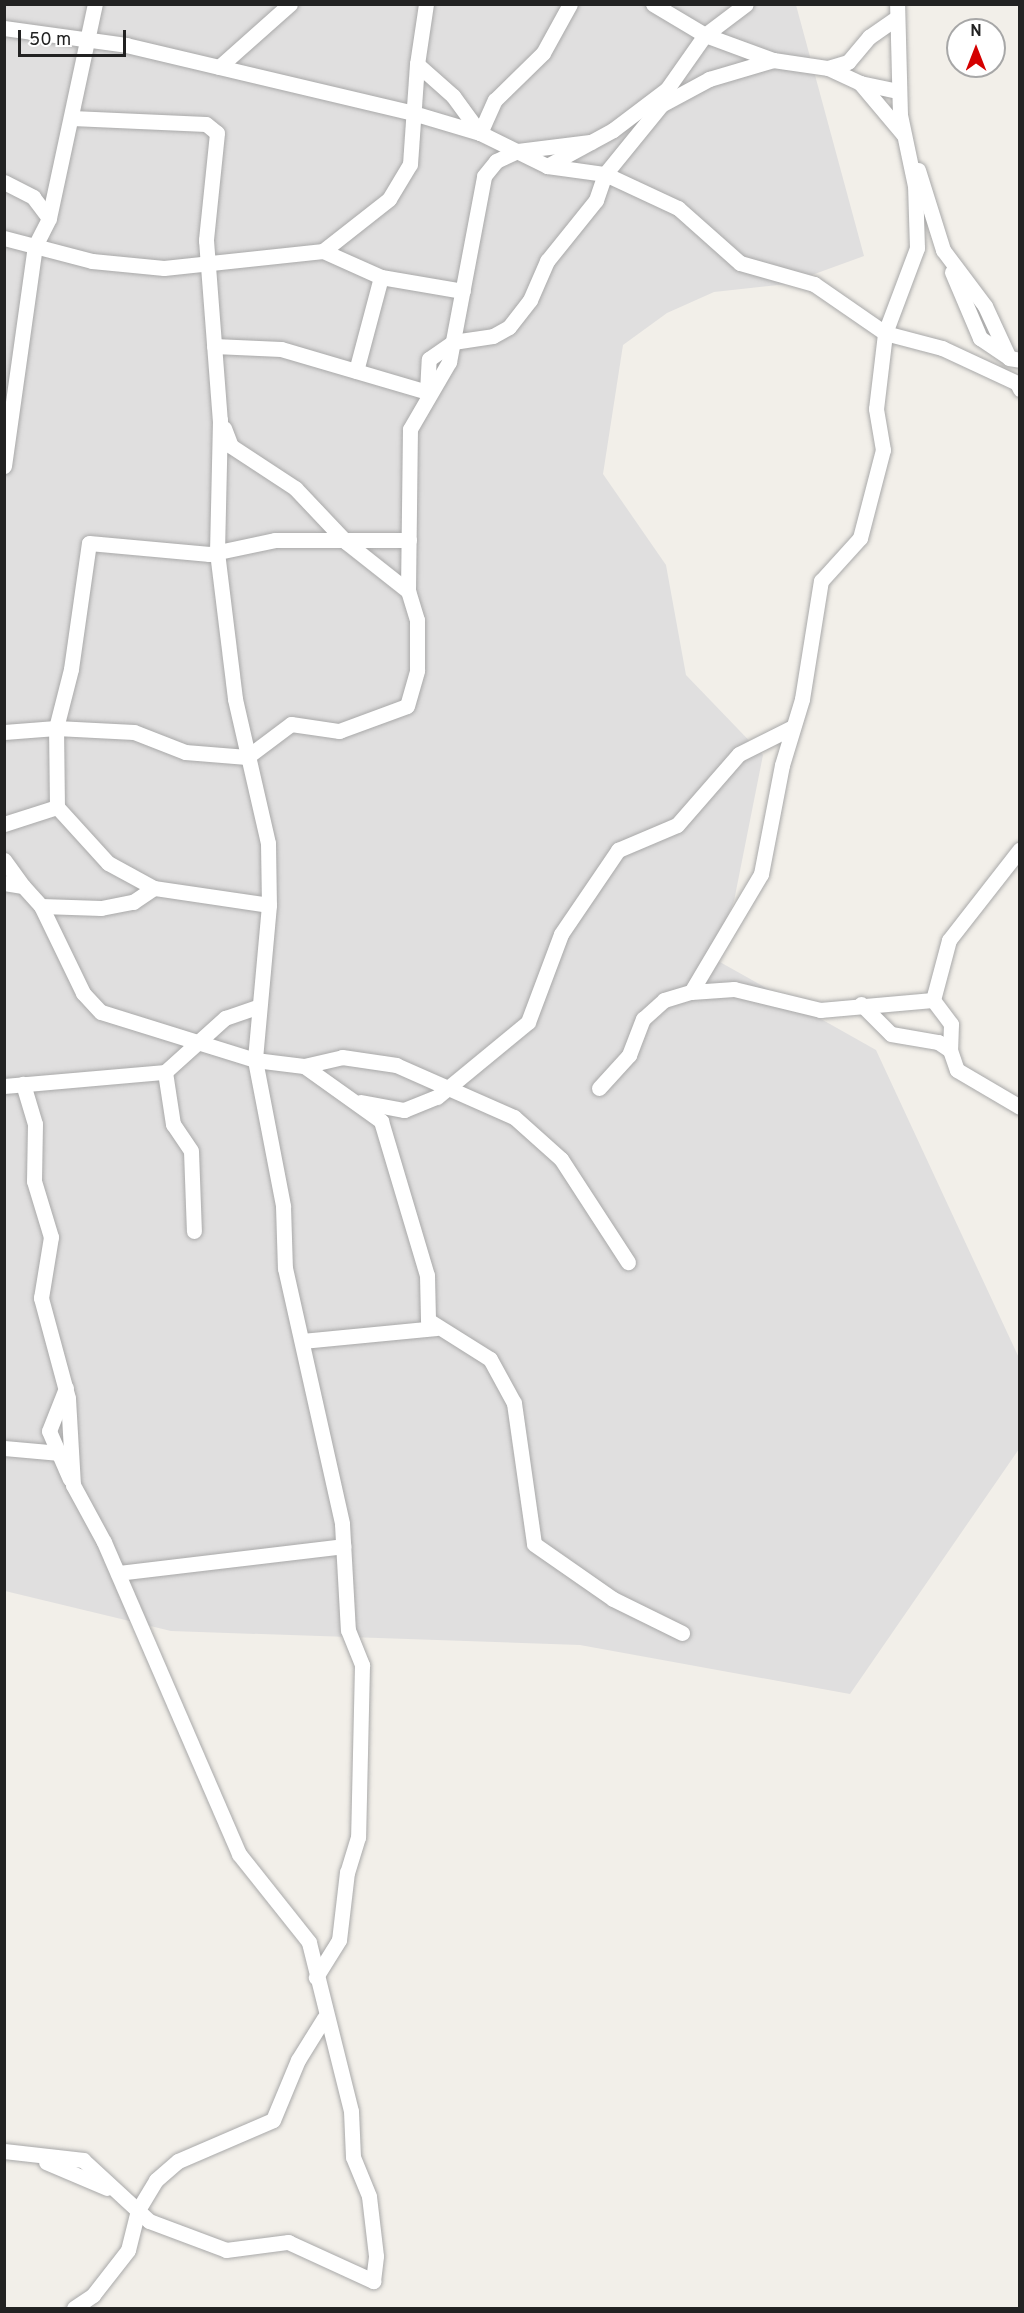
<!DOCTYPE html>
<style>
body{margin:0}
#map{position:relative;width:1024px;height:2313px;overflow:hidden;background:#f2efe9;font-family:Overpass,sans-serif}
div>[style]{position:absolute}
.residential>*{inset:0;background:#e0dfdf}
.roads{filter:drop-shadow(0 0 2px #a9a9a9) drop-shadow(0 0 2px #a9a9a9)}
.street>*{height:15px;margin:-7.5px;padding:0 7.5px;transform-origin:7.5px;border-radius:7.5px;background:#fff}
span{translate:-50% -50%;white-space:nowrap;text-align:center;line-height:1.15;-webkit-text-stroke:6px #fff;paint-order:stroke}
.frame{position:absolute;inset:0;border:6px solid #222;pointer-events:none}
.north{position:absolute;left:946px;top:18px;width:60px;height:60px;box-sizing:border-box;background:#fff;border:2px solid #a7a7a7;border-radius:50%;rotate:0deg;font-size:16px;font-weight:700;line-height:24px;text-align:center;color:#222}
.north::after{content:'';display:block;margin:auto;width:21px;height:27px;background:#d40000;clip-path:polygon(50% 0,100% 100%,50% 72%,0 100%)}
.scale{position:absolute;left:18px;top:30px;width:108px;height:27px;box-sizing:border-box;border:3px solid #222;border-top:0;padding-left:8px;font-size:18px;line-height:21px;white-space:nowrap;color:#222;-webkit-text-stroke:4px #fff;paint-order:stroke}
</style>
<div id="map">
<div class="residential">
<div style="clip-path:polygon(5px 5px,796px 5px,864px 256px,787px 284px,714px 292px,667px 313px,623px 345px,603px 474px,666px 565px,686px 675px,763px 755px,734px 901px,711px 957px,876px 1050px,1019px 1358px,1019px 1449px,850px 1694px,580px 1645px,171px 1631px,5px 1591px)"></div>
</div>
<div class="roads">
<div class="street">
<div style="left:426px;top:4px;width:61px;rotate:98.5deg"></div>
<div style="left:417px;top:64px;width:48px;rotate:41.6deg"></div>
<div style="left:453px;top:96px;width:46px;rotate:53.9deg"></div>
<div style="left:653px;top:4px;width:61px;rotate:30.8deg"></div>
<div style="left:705px;top:35px;width:72px;rotate:20.2deg"></div>
<div style="left:4px;top:28px;width:123px;rotate:7.9deg"></div>
<div style="left:126px;top:45px;width:295px;rotate:13.3deg"></div>
<div style="left:413px;top:113px;width:70px;rotate:16.6deg"></div>
<div style="left:480px;top:133px;width:75px;rotate:26.2deg"></div>
<div style="left:547px;top:166px;width:59px;rotate:7.9deg"></div>
<div style="left:605px;top:174px;width:81px;rotate:25deg"></div>
<div style="left:678px;top:208px;width:83px;rotate:41.6deg"></div>
<div style="left:740px;top:263px;width:77px;rotate:15.8deg"></div>
<div style="left:814px;top:284px;width:86px;rotate:34.6deg"></div>
<div style="left:885px;top:333px;width:59px;rotate:14.7deg"></div>
<div style="left:942px;top:348px;width:83px;rotate:25deg"></div>
<div style="left:1017px;top:383px;width:7px;rotate:63deg"></div>
<div style="left:219px;top:67px;width:95px;rotate:-41.6deg"></div>
<div style="left:828px;top:68px;width:35px;rotate:25deg"></div>
<div style="left:860px;top:83px;width:39px;rotate:12deg"></div>
<div style="left:860px;top:83px;width:67px;rotate:49.9deg"></div>
<div style="left:72px;top:118px;width:134px;rotate:2.6deg"></div>
<div style="left:206px;top:124px;width:14px;rotate:39deg"></div>
<div style="left:217px;top:133px;width:108px;rotate:95.9deg"></div>
<div style="left:206px;top:240px;width:181px;rotate:85.6deg"></div>
<div style="left:220px;top:420px;width:132px;rotate:91.3deg"></div>
<div style="left:217px;top:552px;width:148px;rotate:83deg"></div>
<div style="left:235px;top:699px;width:148px;rotate:77.1deg"></div>
<div style="left:268px;top:843px;width:62px;rotate:89.1deg"></div>
<div style="left:269px;top:905px;width:156px;rotate:95.2deg"></div>
<div style="left:255px;top:1060px;width:149px;rotate:79.1deg"></div>
<div style="left:283px;top:1206px;width:62px;rotate:88.2deg"></div>
<div style="left:285px;top:1268px;width:262px;rotate:77.4deg"></div>
<div style="left:342px;top:1524px;width:106px;rotate:86.8deg"></div>
<div style="left:348px;top:1630px;width:38px;rotate:68deg"></div>
<div style="left:362px;top:1665px;width:172px;rotate:91.3deg"></div>
<div style="left:358px;top:1837px;width:37px;rotate:107deg"></div>
<div style="left:347px;top:1872px;width:68px;rotate:96.7deg"></div>
<div style="left:339px;top:1940px;width:44px;rotate:121.9deg"></div>
<div style="left:480px;top:133px;width:36px;rotate:-66deg"></div>
<div style="left:495px;top:100px;width:67px;rotate:-44.4deg"></div>
<div style="left:543px;top:53px;width:56px;rotate:-61.1deg"></div>
<div style="left:547px;top:166px;width:75px;rotate:-28.6deg"></div>
<div style="left:613px;top:130px;width:68px;rotate:-37.2deg"></div>
<div style="left:667px;top:89px;width:66px;rotate:-54.9deg"></div>
<div style="left:705px;top:35px;width:51px;rotate:-37.1deg"></div>
<div style="left:918px;top:170px;width:84px;rotate:72.6deg"></div>
<div style="left:943px;top:250px;width:70px;rotate:53.1deg"></div>
<div style="left:985px;top:306px;width:57px;rotate:65.2deg"></div>
<div style="left:1009px;top:358px;width:11px;rotate:10deg"></div>
<div style="left:4px;top:182px;width:33px;rotate:27deg"></div>
<div style="left:33px;top:197px;width:26px;rotate:53deg"></div>
<div style="left:4px;top:238px;width:91px;rotate:14.6deg"></div>
<div style="left:92px;top:261px;width:72px;rotate:5.6deg"></div>
<div style="left:164px;top:268px;width:160px;rotate:-6.1deg"></div>
<div style="left:323px;top:251px;width:84px;rotate:-38.2deg"></div>
<div style="left:389px;top:199px;width:41px;rotate:-59deg"></div>
<div style="left:410px;top:164px;width:100px;rotate:-86deg"></div>
<div style="left:323px;top:251px;width:64px;rotate:24.1deg"></div>
<div style="left:381px;top:277px;width:83px;rotate:9.7deg"></div>
<div style="left:952px;top:272px;width:72px;rotate:67deg"></div>
<div style="left:980px;top:338px;width:34px;rotate:34deg"></div>
<div style="left:214px;top:346px;width:67px;rotate:2.6deg"></div>
<div style="left:281px;top:349px;width:152px;rotate:16.4deg"></div>
<div style="left:427px;top:392px;width:33px;rotate:-87deg"></div>
<div style="left:429px;top:359px;width:29px;rotate:-35deg"></div>
<div style="left:453px;top:342px;width:40px;rotate:-8.5deg"></div>
<div style="left:493px;top:336px;width:18px;rotate:-29deg"></div>
<div style="left:509px;top:327px;width:34px;rotate:-52deg"></div>
<div style="left:530px;top:300px;width:43px;rotate:-66.4deg"></div>
<div style="left:547px;top:261px;width:78px;rotate:-51.2deg"></div>
<div style="left:596px;top:200px;width:28px;rotate:-71deg"></div>
<div style="left:605px;top:174px;width:89px;rotate:-50.9deg"></div>
<div style="left:661px;top:105px;width:55px;rotate:-28.4deg"></div>
<div style="left:709px;top:79px;width:67px;rotate:-16.5deg"></div>
<div style="left:773px;top:60px;width:56px;rotate:8.3deg"></div>
<div style="left:828px;top:68px;width:21px;rotate:-17deg"></div>
<div style="left:848px;top:62px;width:33px;rotate:-50deg"></div>
<div style="left:869px;top:37px;width:33px;rotate:-35deg"></div>
<div style="left:356px;top:371px;width:97px;rotate:-75.1deg"></div>
<div style="left:224px;top:428px;width:19px;rotate:69deg"></div>
<div style="left:231px;top:446px;width:77px;rotate:33.3deg"></div>
<div style="left:295px;top:488px;width:74px;rotate:46.6deg"></div>
<div style="left:346px;top:542px;width:79px;rotate:38.3deg"></div>
<div style="left:4px;top:466px;width:222px;rotate:-82deg"></div>
<div style="left:35px;top:246px;width:31px;rotate:-63deg"></div>
<div style="left:49px;top:218px;width:219px;rotate:-77.9deg"></div>
<div style="left:4px;top:732px;width:52px;rotate:-4.4deg"></div>
<div style="left:56px;top:728px;width:78px;rotate:2.9deg"></div>
<div style="left:134px;top:732px;width:55px;rotate:21.4deg"></div>
<div style="left:185px;top:752px;width:62px;rotate:4.6deg"></div>
<div style="left:247px;top:757px;width:55px;rotate:-36.9deg"></div>
<div style="left:291px;top:724px;width:49px;rotate:8.3deg"></div>
<div style="left:339px;top:731px;width:72px;rotate:-20.2deg"></div>
<div style="left:407px;top:706px;width:37px;rotate:-74deg"></div>
<div style="left:417px;top:670px;width:50px;rotate:-90deg"></div>
<div style="left:417px;top:620px;width:30px;rotate:-107deg"></div>
<div style="left:408px;top:591px;width:162px;rotate:-89.3deg"></div>
<div style="left:410px;top:429px;width:78px;rotate:-59.8deg"></div>
<div style="left:449px;top:362px;width:189px;rotate:-79.3deg"></div>
<div style="left:484px;top:176px;width:19px;rotate:-51deg"></div>
<div style="left:496px;top:161px;width:23px;rotate:-25deg"></div>
<div style="left:517px;top:151px;width:74px;rotate:-7deg"></div>
<div style="left:4px;top:824px;width:56px;rotate:-17.8deg"></div>
<div style="left:4px;top:860px;width:32px;rotate:54deg"></div>
<div style="left:4px;top:883px;width:19px;rotate:9deg"></div>
<div style="left:23px;top:886px;width:27px;rotate:48deg"></div>
<div style="left:41px;top:906px;width:97px;rotate:64.2deg"></div>
<div style="left:83px;top:993px;width:26px;rotate:47deg"></div>
<div style="left:101px;top:1012px;width:161px;rotate:17.3deg"></div>
<div style="left:255px;top:1060px;width:49px;rotate:7deg"></div>
<div style="left:304px;top:1066px;width:39px;rotate:-13deg"></div>
<div style="left:342px;top:1057px;width:55px;rotate:8.4deg"></div>
<div style="left:396px;top:1065px;width:129px;rotate:23.8deg"></div>
<div style="left:514px;top:1117px;width:63px;rotate:41.8deg"></div>
<div style="left:561px;top:1159px;width:123px;rotate:57deg"></div>
<div style="left:154px;top:888px;width:52px;rotate:-151.5deg"></div>
<div style="left:108px;top:863px;width:76px;rotate:-132.3deg"></div>
<div style="left:57px;top:807px;width:79px;rotate:-90.7deg"></div>
<div style="left:56px;top:728px;width:61px;rotate:-75.7deg"></div>
<div style="left:71px;top:669px;width:127px;rotate:-81.9deg"></div>
<div style="left:89px;top:543px;width:121px;rotate:5.2deg"></div>
<div style="left:209px;top:554px;width:67px;rotate:-12deg"></div>
<div style="left:275px;top:540px;width:134px"></div>
<div style="left:41px;top:906px;width:60px;rotate:1.9deg"></div>
<div style="left:101px;top:908px;width:33px;rotate:-11deg"></div>
<div style="left:133px;top:902px;width:25px;rotate:-34deg"></div>
<div style="left:154px;top:888px;width:116px;rotate:8.4deg"></div>
<div style="left:691px;top:992px;width:137px;rotate:-59.3deg"></div>
<div style="left:761px;top:874px;width:111px;rotate:-79.1deg"></div>
<div style="left:782px;top:765px;width:69px;rotate:-73.1deg"></div>
<div style="left:802px;top:699px;width:120px;rotate:-80.9deg"></div>
<div style="left:821px;top:581px;width:58px;rotate:-47.8deg"></div>
<div style="left:860px;top:538px;width:91px;rotate:-75.4deg"></div>
<div style="left:883px;top:450px;width:42px;rotate:-99.7deg"></div>
<div style="left:876px;top:409px;width:77px;rotate:-83.2deg"></div>
<div style="left:885px;top:333px;width:91px;rotate:-69.4deg"></div>
<div style="left:917px;top:248px;width:62px;rotate:-91.8deg"></div>
<div style="left:915px;top:186px;width:73px;rotate:-101.9deg"></div>
<div style="left:900px;top:115px;width:111px;rotate:-91.5deg"></div>
<div style="left:933px;top:1000px;width:62px;rotate:-75.1deg"></div>
<div style="left:949px;top:940px;width:115px;rotate:-52deg"></div>
<div style="left:933px;top:1000px;width:30px;rotate:53deg"></div>
<div style="left:951px;top:1024px;width:26px;rotate:92deg"></div>
<div style="left:861px;top:1004px;width:42px;rotate:45deg"></div>
<div style="left:891px;top:1034px;width:48px;rotate:9.7deg"></div>
<div style="left:938px;top:1042px;width:14px;rotate:34deg"></div>
<div style="left:950px;top:1050px;width:21px;rotate:71deg"></div>
<div style="left:957px;top:1070px;width:73px;rotate:30.4deg"></div>
<div style="left:304px;top:1066px;width:95px;rotate:35.5deg"></div>
<div style="left:381px;top:1121px;width:161px;rotate:73.4deg"></div>
<div style="left:427px;top:1275px;width:45px;rotate:88.7deg"></div>
<div style="left:428px;top:1320px;width:73px;rotate:32.2deg"></div>
<div style="left:490px;top:1359px;width:50px;rotate:61.4deg"></div>
<div style="left:514px;top:1403px;width:142px;rotate:81.9deg"></div>
<div style="left:534px;top:1544px;width:96px;rotate:34.8deg"></div>
<div style="left:613px;top:1599px;width:77px;rotate:26.2deg"></div>
<div style="left:165px;top:1072px;width:53px;rotate:81.3deg"></div>
<div style="left:173px;top:1124px;width:32px;rotate:56deg"></div>
<div style="left:191px;top:1151px;width:80px;rotate:87.9deg"></div>
<div style="left:4px;top:1086px;width:162px;rotate:-5deg"></div>
<div style="left:165px;top:1072px;width:81px;rotate:-42deg"></div>
<div style="left:225px;top:1018px;width:36px;rotate:-19deg"></div>
<div style="left:599px;top:1088px;width:45px;rotate:-47.7deg"></div>
<div style="left:629px;top:1055px;width:39px;rotate:-69deg"></div>
<div style="left:643px;top:1019px;width:28px;rotate:-42deg"></div>
<div style="left:664px;top:1000px;width:28px;rotate:-17deg"></div>
<div style="left:691px;top:992px;width:43px;rotate:-4deg"></div>
<div style="left:734px;top:989px;width:89px;rotate:13.7deg"></div>
<div style="left:820px;top:1010px;width:113px;rotate:-5.1deg"></div>
<div style="left:361px;top:1102px;width:44px;rotate:10.5deg"></div>
<div style="left:404px;top:1110px;width:35px;rotate:-22deg"></div>
<div style="left:437px;top:1097px;width:118px;rotate:-39.5deg"></div>
<div style="left:528px;top:1022px;width:94px;rotate:-69.4deg"></div>
<div style="left:561px;top:934px;width:102px;rotate:-55.8deg"></div>
<div style="left:618px;top:850px;width:64px;rotate:-23deg"></div>
<div style="left:677px;top:825px;width:94px;rotate:-48.9deg"></div>
<div style="left:739px;top:754px;width:58px;rotate:-26.6deg"></div>
<div style="left:302px;top:1341px;width:135px;rotate:-5.5deg"></div>
<div style="left:66px;top:1388px;width:46px;rotate:111.6deg"></div>
<div style="left:49px;top:1431px;width:52px;rotate:66.4deg"></div>
<div style="left:4px;top:1448px;width:56px;rotate:5.1deg"></div>
<div style="left:118px;top:1573px;width:227px;rotate:-6.8deg"></div>
<div style="left:4px;top:2151px;width:80px;rotate:6.5deg"></div>
<div style="left:83px;top:2160px;width:90px;rotate:42.7deg"></div>
<div style="left:149px;top:2221px;width:82px;rotate:20.6deg"></div>
<div style="left:226px;top:2250px;width:63px;rotate:-7.4deg"></div>
<div style="left:288px;top:2242px;width:94px;rotate:24.6deg"></div>
<div style="left:373px;top:2281px;width:25px;rotate:-83deg"></div>
<div style="left:376px;top:2256px;width:60px;rotate:-96.7deg"></div>
<div style="left:369px;top:2196px;width:42px;rotate:-112.3deg"></div>
<div style="left:353px;top:2157px;width:46px;rotate:-92.5deg"></div>
<div style="left:351px;top:2111px;width:174px;rotate:-104deg"></div>
<div style="left:309px;top:1942px;width:112px;rotate:-128.5deg"></div>
<div style="left:239px;top:1854px;width:340px;rotate:-113.4deg"></div>
<div style="left:104px;top:1542px;width:65px;rotate:-118.5deg"></div>
<div style="left:73px;top:1485px;width:87px;rotate:-93.3deg"></div>
<div style="left:68px;top:1398px;width:104px;rotate:-105.1deg"></div>
<div style="left:41px;top:1298px;width:62px;rotate:-80.7deg"></div>
<div style="left:51px;top:1237px;width:59px;rotate:-106.9deg"></div>
<div style="left:34px;top:1181px;width:57px;rotate:-89deg"></div>
<div style="left:35px;top:1124px;width:42px;rotate:-106.7deg"></div>
<div style="left:46px;top:2162px;width:66px;rotate:23.1deg"></div>
<div style="left:74px;top:2308px;width:23px;rotate:-34deg"></div>
<div style="left:93px;top:2295px;width:57px;rotate:-52.1deg"></div>
<div style="left:128px;top:2250px;width:41px;rotate:-76deg"></div>
<div style="left:138px;top:2210px;width:35px;rotate:-59deg"></div>
<div style="left:156px;top:2180px;width:29px;rotate:-41deg"></div>
<div style="left:178px;top:2161px;width:103px;rotate:-23.3deg"></div>
<div style="left:273px;top:2120px;width:65px;rotate:-67.4deg"></div>
<div style="left:298px;top:2060px;width:49px;rotate:-58.2deg"></div>
</div>
</div>
<div class="frame"></div>
<div class="north">N</div>
<div class="scale">50 m</div>
</div>
